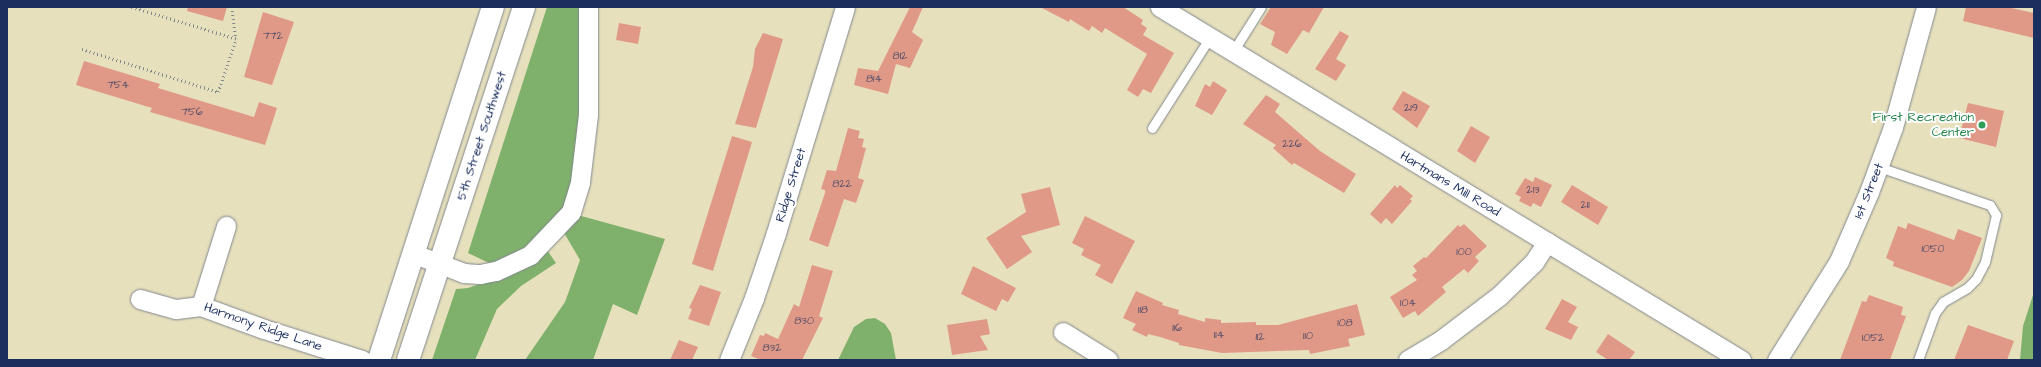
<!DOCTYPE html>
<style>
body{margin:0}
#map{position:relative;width:2041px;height:367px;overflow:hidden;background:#e7e0bd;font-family:"Architects Daughter",sans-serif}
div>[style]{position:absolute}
.forest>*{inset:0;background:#80b16c}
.building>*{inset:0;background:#e09986}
.path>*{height:2.5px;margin-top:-1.25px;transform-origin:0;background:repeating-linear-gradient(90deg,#81888e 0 1px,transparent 0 4px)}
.roads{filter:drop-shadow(0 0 1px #81888e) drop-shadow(0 0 1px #81888e)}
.lane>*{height:9px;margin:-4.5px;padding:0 4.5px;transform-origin:4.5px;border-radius:4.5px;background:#fff}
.street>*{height:19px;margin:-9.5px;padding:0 9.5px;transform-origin:9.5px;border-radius:9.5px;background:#fff}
.secondary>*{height:22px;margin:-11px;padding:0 11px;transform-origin:11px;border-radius:11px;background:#fff}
.dots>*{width:11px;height:11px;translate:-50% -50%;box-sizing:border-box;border:2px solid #fff;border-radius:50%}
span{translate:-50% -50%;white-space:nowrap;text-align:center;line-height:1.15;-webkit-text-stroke:4px #fff;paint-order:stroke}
.number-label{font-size:11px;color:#4c4a68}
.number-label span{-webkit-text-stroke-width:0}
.leisure-label{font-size:13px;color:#27864d}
.right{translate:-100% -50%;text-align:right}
.street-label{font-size:13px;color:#1b2f5e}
.frame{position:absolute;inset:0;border:8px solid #1b2f5e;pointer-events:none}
</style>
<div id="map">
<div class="forest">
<div style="clip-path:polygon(547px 7px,580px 7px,583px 71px,570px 204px,538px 241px,505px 261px,489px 263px,468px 253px)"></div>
<div style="clip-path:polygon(574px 214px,665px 239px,637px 315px,613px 304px,593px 360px,525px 360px,565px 302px,580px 260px,563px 231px)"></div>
<div style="clip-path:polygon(547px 250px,556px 263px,521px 286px,497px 309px,475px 360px,432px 360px,456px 289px,468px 288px,516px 271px)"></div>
<div style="clip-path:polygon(2034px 292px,2034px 360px,2020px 360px,2023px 326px)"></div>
<div style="clip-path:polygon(875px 318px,885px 324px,891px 333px,896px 360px,838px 360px,854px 327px,866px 319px)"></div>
</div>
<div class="building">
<div style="clip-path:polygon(188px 7px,227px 7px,223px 21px,187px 11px)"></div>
<div style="clip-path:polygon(910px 7px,923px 7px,912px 32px,923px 40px,910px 68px,896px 64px,888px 94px,854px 85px,858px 68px,878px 71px)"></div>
<div style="clip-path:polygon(1040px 7px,1123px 7px,1143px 20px,1141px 24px,1147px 28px,1143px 35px,1174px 53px,1151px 93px,1143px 89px,1138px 97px,1127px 90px,1147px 54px,1105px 28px,1102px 33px,1092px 26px,1089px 31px,1070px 19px,1069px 22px)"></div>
<div style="clip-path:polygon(1271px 7px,1324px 7px,1309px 33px,1303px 30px,1287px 54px,1271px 45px,1275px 32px,1260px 24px)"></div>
<div style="clip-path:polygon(1966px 7px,2007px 7px,2034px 13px,2034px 38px,1963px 21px)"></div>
<div style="clip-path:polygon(263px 12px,294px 22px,272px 85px,244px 77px)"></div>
<div style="clip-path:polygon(619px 23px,641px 27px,638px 44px,616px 40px)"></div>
<div style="clip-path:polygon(1340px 31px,1349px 36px,1336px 59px,1346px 65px,1336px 81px,1315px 69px)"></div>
<div style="clip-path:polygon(763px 33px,783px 39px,756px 128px,735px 124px,753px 67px,755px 49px)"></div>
<div style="clip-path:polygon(84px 61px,160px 84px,158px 88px,254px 117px,259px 102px,277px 108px,265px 145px,150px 112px,152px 108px,76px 85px)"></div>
<div style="clip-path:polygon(1213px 81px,1227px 90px,1212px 115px,1195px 106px,1205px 84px,1210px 87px)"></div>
<div style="clip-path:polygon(1403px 91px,1430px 106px,1417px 128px,1392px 109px)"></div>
<div style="clip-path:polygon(1266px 95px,1280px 104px,1275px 112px,1320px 151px,1356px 174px,1344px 193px,1294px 163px,1292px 165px,1273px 148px,1276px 145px,1243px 124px)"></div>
<div style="clip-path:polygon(1968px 103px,2004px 111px,1996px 147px,1959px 138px)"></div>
<div style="clip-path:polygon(1471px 126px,1490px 137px,1475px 163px,1457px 151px)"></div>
<div style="clip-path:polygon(848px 128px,860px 131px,858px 138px,864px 139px,862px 147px,866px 148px,858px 178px,864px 180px,856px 203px,844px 199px,828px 247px,809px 240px,825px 193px,825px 190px,821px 189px,827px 170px,836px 171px)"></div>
<div style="clip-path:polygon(732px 136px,752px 142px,713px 271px,692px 264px)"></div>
<div style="clip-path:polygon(1535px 177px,1552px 185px,1541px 207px,1533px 203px,1531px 207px,1519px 201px,1521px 197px,1515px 194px,1525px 178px,1533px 182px)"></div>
<div style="clip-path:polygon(1395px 185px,1397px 188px,1400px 185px,1413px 196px,1410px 199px,1412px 201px,1392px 224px,1386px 218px,1381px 224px,1370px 214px)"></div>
<div style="clip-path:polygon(1572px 185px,1608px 207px,1598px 225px,1561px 202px)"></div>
<div style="clip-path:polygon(1050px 187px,1060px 225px,1021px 236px,1032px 252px,1007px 269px,986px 238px,1026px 212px,1021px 194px)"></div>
<div style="clip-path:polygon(1085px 216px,1135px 241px,1112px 284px,1095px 275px,1101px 265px,1081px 255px,1084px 249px,1072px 243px)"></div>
<div style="clip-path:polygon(1908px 223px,1954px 240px,1958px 229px,1982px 238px,1969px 271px,1962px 280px,1952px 287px,1893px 266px,1894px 262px,1886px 258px,1898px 226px,1906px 229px)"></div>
<div style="clip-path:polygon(1464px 224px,1487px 246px,1475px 257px,1479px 261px,1468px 273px,1464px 269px,1442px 287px,1446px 292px,1418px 316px,1415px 311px,1403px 318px,1390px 297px,1417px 280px,1412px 275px,1417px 271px,1413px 266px,1424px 257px,1426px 258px,1458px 225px,1460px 227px)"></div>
<div style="clip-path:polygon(812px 265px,833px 271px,819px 316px,823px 318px,802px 360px,761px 360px,751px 356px,760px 335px,764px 336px,765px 333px,778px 339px,794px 304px,799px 307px)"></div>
<div style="clip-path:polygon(973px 266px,1016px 288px,1008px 302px,1002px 299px,996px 311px,961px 294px)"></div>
<div style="clip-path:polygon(700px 285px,721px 292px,709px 326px,688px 319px,692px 309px,689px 308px)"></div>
<div style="clip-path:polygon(1136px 291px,1163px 303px,1162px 305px,1179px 310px,1178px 314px,1205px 322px,1205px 318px,1221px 320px,1221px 323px,1256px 322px,1256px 325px,1278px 325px,1357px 304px,1365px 335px,1348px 339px,1350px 346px,1310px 354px,1309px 350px,1222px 353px,1179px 345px,1179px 343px,1160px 337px,1148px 334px,1147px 337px,1132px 330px,1136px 324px,1123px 318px)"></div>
<div style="clip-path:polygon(1869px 295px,1903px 307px,1901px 315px,1906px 316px,1890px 360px,1840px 360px,1862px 301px,1866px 302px)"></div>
<div style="clip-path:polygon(1562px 299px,1577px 307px,1568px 322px,1578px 327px,1571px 340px,1545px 329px)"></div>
<div style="clip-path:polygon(987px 319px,990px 334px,980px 336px,988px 350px,952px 355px,947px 325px)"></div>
<div style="clip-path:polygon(1968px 325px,2014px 341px,2007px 360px,1954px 360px)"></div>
<div style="clip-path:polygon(1608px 334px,1635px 352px,1629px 360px,1608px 360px,1596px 352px)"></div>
<div style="clip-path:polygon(679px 340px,698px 347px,692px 360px,670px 360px)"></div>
</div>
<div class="path">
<div style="left:232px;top:7px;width:32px;rotate:83deg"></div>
<div style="left:82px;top:49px;width:143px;rotate:17.5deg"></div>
<div style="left:218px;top:92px;width:56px;rotate:-71.2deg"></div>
<div style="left:236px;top:39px;width:110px;rotate:-163.1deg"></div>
</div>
<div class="roads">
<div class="lane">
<div style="left:1232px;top:53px;width:54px;rotate:-57.8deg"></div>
<div style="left:1152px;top:128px;width:106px;rotate:-57.4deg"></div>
<div style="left:1879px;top:167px;width:117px;rotate:18.9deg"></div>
<div style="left:1990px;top:205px;width:12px;rotate:59deg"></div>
<div style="left:1996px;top:215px;width:48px;rotate:103.2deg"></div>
<div style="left:1985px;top:262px;width:19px;rotate:118deg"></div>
<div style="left:1976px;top:279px;width:13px;rotate:135deg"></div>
<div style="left:1967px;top:288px;width:28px;rotate:150deg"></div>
<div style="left:1943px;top:302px;width:14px;rotate:126deg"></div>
<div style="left:1935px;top:313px;width:50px;rotate:109.9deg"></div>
</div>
<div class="street">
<div style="left:1160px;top:7px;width:680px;rotate:31.28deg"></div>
<div style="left:412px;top:253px;width:56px;rotate:21deg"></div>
<div style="left:464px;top:273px;width:16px;rotate:4deg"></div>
<div style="left:480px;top:274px;width:16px;rotate:-11deg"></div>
<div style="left:496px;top:271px;width:38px;rotate:-25deg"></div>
<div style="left:530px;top:255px;width:59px;rotate:-46.4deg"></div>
<div style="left:571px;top:212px;width:31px;rotate:-73deg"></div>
<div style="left:580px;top:182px;width:67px;rotate:-83.2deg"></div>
<div style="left:588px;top:115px;width:108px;rotate:-90deg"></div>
<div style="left:140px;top:299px;width:37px;rotate:16deg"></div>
<div style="left:176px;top:309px;width:25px;rotate:-7deg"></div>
<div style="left:201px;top:306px;width:67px;rotate:20.1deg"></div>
<div style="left:264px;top:329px;width:103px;rotate:17.6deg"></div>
<div style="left:201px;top:306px;width:84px;rotate:-72.6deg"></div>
<div style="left:1063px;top:332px;width:53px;rotate:31.9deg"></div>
<div style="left:729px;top:360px;width:67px;rotate:-68deg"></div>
<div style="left:754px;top:298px;width:69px;rotate:-71.3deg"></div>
<div style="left:776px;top:233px;width:236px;rotate:-73deg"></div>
<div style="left:1408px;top:360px;width:39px;rotate:-31deg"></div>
<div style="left:1441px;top:340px;width:73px;rotate:-37.2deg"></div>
<div style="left:1499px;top:296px;width:49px;rotate:-44.2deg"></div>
<div style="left:1534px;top:262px;width:24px;rotate:-57deg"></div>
<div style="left:1777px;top:360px;width:117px;rotate:-57.9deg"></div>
<div style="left:1839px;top:261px;width:75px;rotate:-66.5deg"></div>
<div style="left:1869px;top:192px;width:69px;rotate:-69.7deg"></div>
<div style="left:1893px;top:127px;width:124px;rotate:-74.6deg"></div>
</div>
<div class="secondary">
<div style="left:379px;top:360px;width:371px;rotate:-72.1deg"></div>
<div style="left:408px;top:360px;width:372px;rotate:-71.8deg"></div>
</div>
</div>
<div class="dots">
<div style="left:1982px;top:125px;background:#2e9e5b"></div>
</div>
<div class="number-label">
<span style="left:273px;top:36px">772</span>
<span style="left:900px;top:56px">812</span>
<span style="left:874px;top:79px">814</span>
<span style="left:118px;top:85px">754</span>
<span style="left:1411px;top:108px">219</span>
<span style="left:192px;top:112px">756</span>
<span style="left:1292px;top:144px">226</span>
<span style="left:842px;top:184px">822</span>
<span style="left:1533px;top:190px">213</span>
<span style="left:1585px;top:205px">211</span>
<span style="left:1933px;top:249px">1050</span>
<span style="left:1464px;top:252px">100</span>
<span style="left:1408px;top:303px">104</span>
<span style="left:1143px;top:310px">118</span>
<span style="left:804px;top:321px">830</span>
<span style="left:1345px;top:323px">108</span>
<span style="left:1177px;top:328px">116</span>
<span style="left:1219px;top:335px">114</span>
<span style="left:1308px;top:336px">110</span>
<span style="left:1260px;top:337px">112</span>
<span style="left:1873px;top:338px">1052</span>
<span style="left:772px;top:348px">832</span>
</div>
<div class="leisure-label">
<span class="right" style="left:1974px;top:125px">First Recreation<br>Center</span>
</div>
<div class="street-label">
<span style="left:482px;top:136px;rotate:-72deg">5th Street Southwest</span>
<span style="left:1450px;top:184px;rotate:31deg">Hartmans Mill Road</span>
<span style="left:791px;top:185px;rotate:-73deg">Ridge Street</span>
<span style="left:1869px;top:191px;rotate:-68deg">1st Street</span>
<span style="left:263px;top:327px;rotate:19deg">Harmony Ridge Lane</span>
</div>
<div class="frame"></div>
</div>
